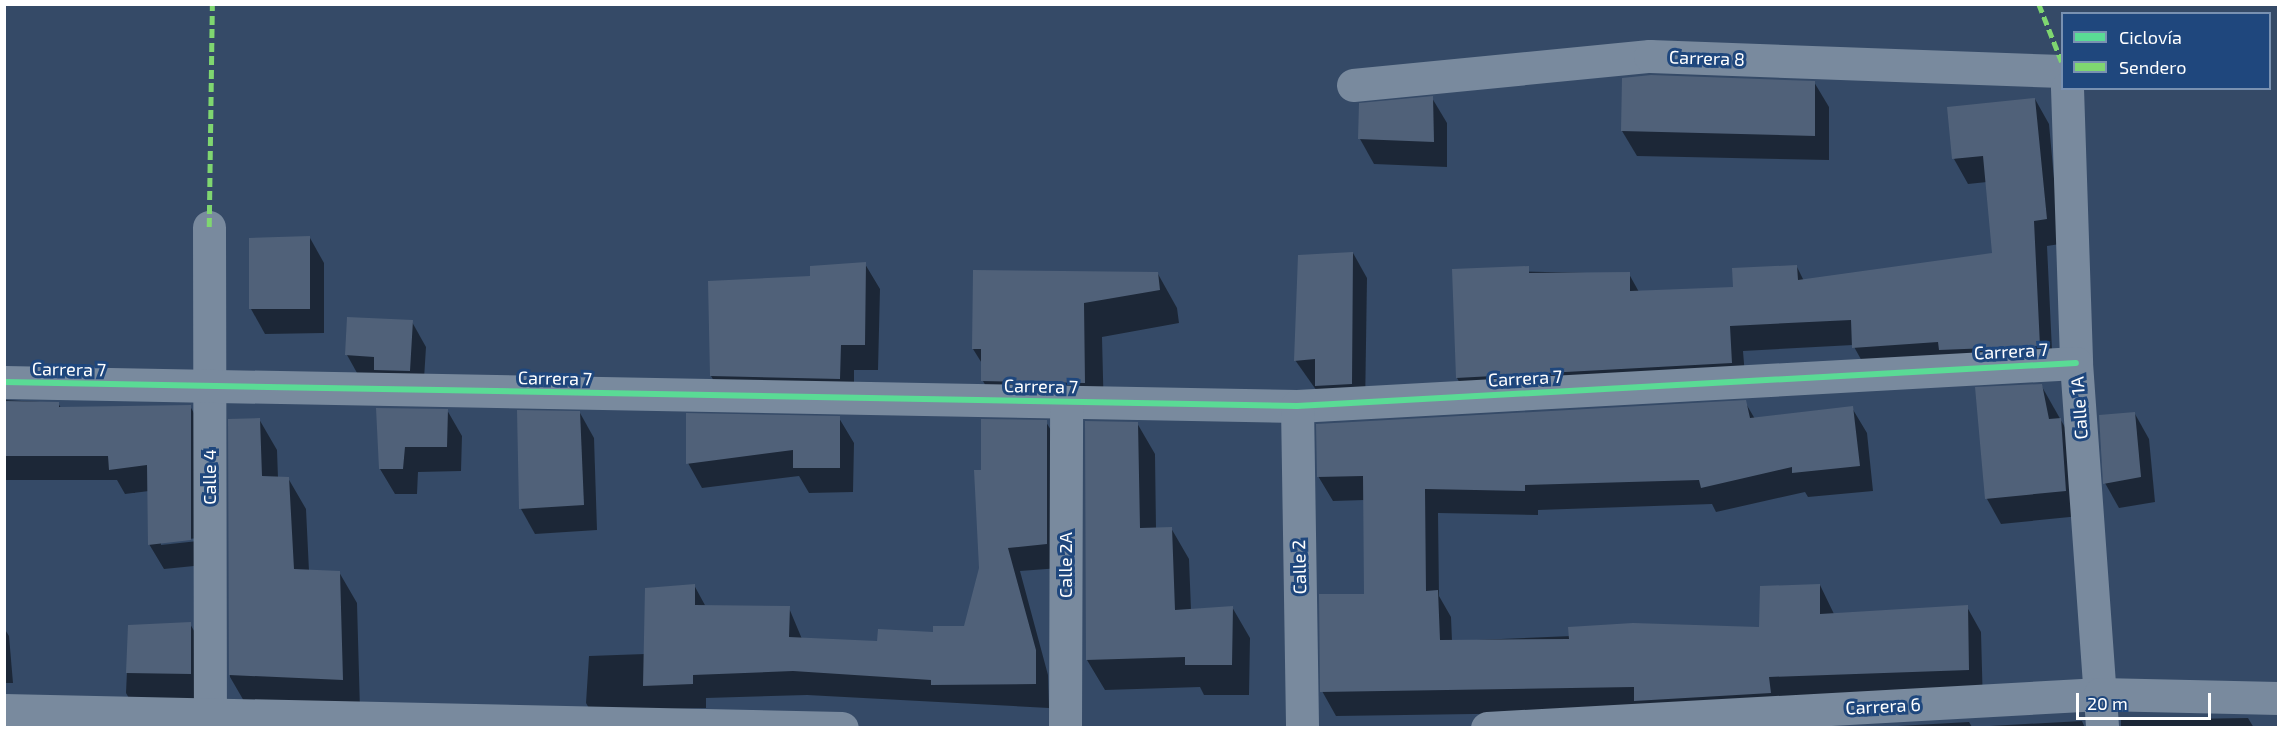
<!DOCTYPE html>
<meta charset="utf-8">
<style>
body{margin:0}
#map{position:relative;width:2283px;height:732px;overflow:hidden;background:#354a67;font-family:"Exo 2",sans-serif}
div>[style]{position:absolute}
.shadow>*{inset:0;background:#0007}
.building>*{inset:0;background:#506179}
.minor>*{height:33px;margin:-16.5px;padding:0 16.5px;transform-origin:16.5px;border-radius:16.5px;background:#798a9e}
.quiet>*{height:4.5px;margin-top:-2.25px;transform-origin:0;background:repeating-linear-gradient(90deg,#7fd670 0 9px,transparent 0 13.5px)}
.cycleway>*{height:6px;margin:-3px;padding:0 3px;transform-origin:3px;border-radius:3px;background:#5adb95}
span{translate:-50% -50%;white-space:nowrap;text-align:center;line-height:1.15;-webkit-text-stroke:6px #1f477d;paint-order:stroke}
.street-label{font-size:18px;color:#fff}
.frame{position:absolute;inset:0;border:6px solid #fff;pointer-events:none}
.legend{position:absolute;left:2061px;top:12px;width:210px;height:78px;box-sizing:border-box;background:#1f477d;border:2px solid #7991b1;margin:0;padding:8px 10px;list-style:none;font-size:18px;color:#fff}
.legend li{display:flex;align-items:center;gap:12px;height:30px}
.legend b{width:30px;border:2px solid #7991b1}
.scale{position:absolute;left:2076px;top:693px;width:135px;height:27px;box-sizing:border-box;border:3px solid #fff;border-top:0;padding-left:8px;font-size:18px;line-height:21px;white-space:nowrap;color:#fff;-webkit-text-stroke:4px #1f477d;paint-order:stroke}
</style>
<div id="map">
<div class="shadow">
<div style="clip-path:polygon(1814px 82px,1829px 107px,1829px 160px,1637px 156px,1622px 131px)"></div>
<div style="clip-path:polygon(1432px 98px,1447px 123px,1447px 167px,1374px 164px,1360px 139px)"></div>
<div style="clip-path:polygon(2035px 99px,2049px 124px,2060px 244px,2047px 246px,2053px 371px,1868px 372px,1853px 345px,1743px 351px,1746px 388px,1472px 403px,1457px 378px,1453px 270px,1629px 274px,1639px 292px,1735px 289px,1797px 267px,1804px 281px,1994px 254px,1987px 182px,1968px 184px,1954px 159px)"></div>
<div style="clip-path:polygon(310px 238px,324px 263px,324px 333px,265px 334px,251px 309px)"></div>
<div style="clip-path:polygon(1353px 253px,1367px 278px,1365px 409px,1331px 411px,1295px 360px)"></div>
<div style="clip-path:polygon(865px 264px,880px 289px,878px 370px,854px 370px,854px 403px,726px 401px,711px 376px,812px 278px)"></div>
<div style="clip-path:polygon(974px 271px,1158px 274px,1177px 308px,1179px 323px,1102px 337px,1104px 417px,1002px 415px,983px 381px,983px 365px,973px 349px)"></div>
<div style="clip-path:polygon(412px 322px,426px 347px,423px 395px,361px 380px,347px 355px)"></div>
<div style="clip-path:polygon(2041px 385px,2075px 445px,2080px 516px,2001px 524px,1987px 499px)"></div>
<div style="clip-path:polygon(evenodd,4px 400px,58px 403px,61px 408px,190px 406px,204px 431px,204px 565px,164px 569px,149px 544px,149px 491px,125px 494px,117px 480px,4px 480px,4px 400px,198px 538px,198px 541px,161px 545px,161px 542px,198px 538px)"></div>
<div style="clip-path:polygon(1745px 402px,1755px 419px,1852px 408px,1867px 433px,1873px 491px,1808px 497px,1805px 492px,1716px 512px,1712px 504px,1538px 510px,1538px 515px,1438px 513px,1439px 596px,1451px 617px,1452px 641px,1761px 628px,1820px 585px,1834px 614px,1967px 607px,1981px 632px,1983px 707px,1336px 716px,1322px 691px,1366px 595px,1365px 500px,1333px 501px,1318px 476px)"></div>
<div style="clip-path:polygon(378px 409px,447px 410px,462px 436px,461px 471px,418px 472px,417px 494px,395px 494px,380px 469px)"></div>
<div style="clip-path:polygon(580px 413px,594px 438px,597px 530px,535px 534px,521px 509px)"></div>
<div style="clip-path:polygon(2135px 414px,2149px 439px,2155px 502px,2119px 508px,2105px 483px)"></div>
<div style="clip-path:polygon(839px 418px,854px 443px,853px 492px,809px 493px,799px 476px,702px 488px,688px 463px)"></div>
<div style="clip-path:polygon(259px 419px,277px 450px,278px 478px,288px 478px,306px 509px,309px 571px,339px 572px,357px 603px,360px 710px,248px 708px,230px 677px,230px 421px)"></div>
<div style="clip-path:polygon(1046px 422px,1060px 445px,1060px 568px,1020px 571px,1048px 675px,1049px 708px,807px 695px,706px 698px,706px 708px,668px 709px,600px 727px,586px 703px,589px 656px,645px 654px,694px 585px,706px 607px,789px 608px,802px 639px,878px 642px,965px 628px,981px 568px,983px 471px)"></div>
<div style="clip-path:polygon(1137px 423px,1155px 454px,1156px 529px,1171px 528px,1189px 559px,1191px 610px,1232px 607px,1250px 638px,1249px 695px,1204px 695px,1200px 687px,1105px 690px,1087px 660px)"></div>
<div style="clip-path:polygon(190px 624px,205px 649px,205px 720px,141px 719px,126px 693px,129px 626px)"></div>
<div style="clip-path:polygon(4px 628px,9px 636px,13px 683px,4px 683px)"></div>
<div style="clip-path:polygon(2248px 718px,2254px 728px,2121px 728px,2121px 720px)"></div>
<div style="clip-path:polygon(2082px 721px,2085px 728px,1862px 728px,1969px 722px,1972px 727px)"></div>
</div>
<div class="building">
<div style="clip-path:polygon(1651px 75px,1815px 81px,1815px 136px,1621px 131px,1622px 78px)"></div>
<div style="clip-path:polygon(1433px 96px,1434px 142px,1358px 139px,1359px 103px)"></div>
<div style="clip-path:polygon(2035px 98px,2047px 219px,2034px 221px,2040px 346px,1939px 350px,1938px 342px,1852px 348px,1851px 320px,1730px 326px,1732px 363px,1456px 378px,1452px 269px,1529px 266px,1529px 273px,1630px 272px,1630px 291px,1733px 287px,1732px 268px,1797px 265px,1798px 280px,1992px 253px,1983px 156px,1952px 159px,1947px 107px)"></div>
<div style="clip-path:polygon(310px 236px,310px 309px,249px 309px,249px 238px)"></div>
<div style="clip-path:polygon(1353px 252px,1352px 384px,1315px 386px,1315px 359px,1294px 361px,1298px 255px)"></div>
<div style="clip-path:polygon(866px 262px,865px 345px,841px 345px,840px 379px,710px 376px,708px 281px,810px 276px,810px 266px)"></div>
<div style="clip-path:polygon(973px 270px,1158px 272px,1160px 290px,1084px 303px,1085px 383px,981px 381px,981px 349px,972px 349px)"></div>
<div style="clip-path:polygon(347px 317px,413px 320px,410px 371px,374px 370px,374px 357px,345px 355px)"></div>
<div style="clip-path:polygon(2042px 384px,2049px 419px,2061px 418px,2066px 491px,1985px 499px,1975px 387px)"></div>
<div style="clip-path:polygon(1746px 400px,1750px 418px,1853px 406px,1860px 466px,1792px 473px,1792px 467px,1701px 488px,1699px 480px,1525px 485px,1525px 491px,1425px 489px,1426px 591px,1438px 590px,1440px 640px,1569px 639px,1568px 627px,1633px 623px,1759px 627px,1760px 586px,1820px 584px,1820px 614px,1968px 605px,1969px 670px,1769px 677px,1771px 693px,1634px 701px,1634px 687px,1320px 692px,1319px 594px,1364px 594px,1363px 476px,1317px 477px,1316px 424px)"></div>
<div style="clip-path:polygon(4px 401px,59px 402px,59px 407px,191px 405px,191px 540px,148px 545px,147px 465px,109px 470px,108px 456px,4px 456px)"></div>
<div style="clip-path:polygon(376px 408px,448px 409px,447px 447px,405px 447px,403px 469px,379px 469px)"></div>
<div style="clip-path:polygon(517px 410px,580px 411px,584px 505px,519px 509px)"></div>
<div style="clip-path:polygon(2135px 412px,2141px 477px,2103px 484px,2099px 415px)"></div>
<div style="clip-path:polygon(686px 413px,840px 416px,840px 468px,793px 468px,793px 450px,686px 464px)"></div>
<div style="clip-path:polygon(260px 418px,262px 476px,289px 477px,294px 569px,340px 571px,343px 680px,229px 675px,228px 419px)"></div>
<div style="clip-path:polygon(981px 419px,1047px 420px,1047px 544px,1008px 548px,1036px 650px,1036px 684px,931px 685px,931px 680px,793px 671px,693px 675px,693px 684px,643px 686px,645px 588px,695px 584px,695px 605px,790px 606px,789px 637px,877px 641px,878px 629px,933px 632px,933px 626px,964px 626px,979px 568px,974px 470px,981px 470px)"></div>
<div style="clip-path:polygon(1085px 421px,1138px 422px,1140px 528px,1172px 527px,1175px 610px,1233px 606px,1232px 665px,1185px 665px,1185px 657px,1086px 660px)"></div>
<div style="clip-path:polygon(191px 622px,191px 674px,126px 673px,128px 625px)"></div>
</div>
<div class="minor">
<div style="left:1353px;top:85px;width:298px;rotate:-5.6deg"></div>
<div style="left:1650px;top:56px;width:412px;rotate:2.1deg"></div>
<div style="left:2067px;top:88px;width:275px;rotate:88.1deg"></div>
<div style="left:2076px;top:363px;width:366px;rotate:85.9deg"></div>
<div style="left:209px;top:227px;width:501px;rotate:89.89deg"></div>
<div style="left:4px;top:382px;width:1293px;rotate:1.06deg"></div>
<div style="left:1297px;top:406px;width:780px;rotate:-3.16deg"></div>
<div style="left:1297px;top:406px;width:322px;rotate:89.1deg"></div>
<div style="left:4px;top:710px;width:838px;rotate:1.23deg"></div>
<div style="left:1065px;top:728px;width:326px;rotate:-89.8deg"></div>
<div style="left:1487px;top:728px;width:614px;rotate:-3.17deg"></div>
<div style="left:2100px;top:694px;width:178px;rotate:1.3deg"></div>
</div>
<div class="quiet">
<div style="left:2039px;top:4px;width:62px;rotate:68.4deg"></div>
<div style="left:209px;top:227px;width:223px;rotate:-89.2deg"></div>
</div>
<div class="cycleway">
<div style="left:4px;top:382px;width:1293px;rotate:1.06deg"></div>
<div style="left:1297px;top:406px;width:780px;rotate:-3.16deg"></div>
</div>
<div class="street-label">
<span style="left:1707px;top:58px;rotate:2deg">Carrera 8</span>
<span style="left:2011px;top:351px;rotate:-3deg">Carrera 7</span>
<span style="left:69px;top:369px;rotate:1deg">Carrera 7</span>
<span style="left:555px;top:378px;rotate:1deg">Carrera 7</span>
<span style="left:1525px;top:378px;rotate:-3deg">Carrera 7</span>
<span style="left:1041px;top:386px;rotate:1deg">Carrera 7</span>
<span style="left:2079px;top:408px;rotate:-94deg">Calle 1A</span>
<span style="left:209px;top:477px;rotate:-90deg">Calle 4</span>
<span style="left:1065px;top:565px;rotate:-90deg">Calle 2A</span>
<span style="left:1299px;top:567px;rotate:-91deg">Calle 2</span>
<span style="left:1883px;top:706px;rotate:-3deg">Carrera 6</span>
</div>
<div class="frame"></div>
<ul class="legend">
<li><b style="height:8px;background:#5adb95"></b>Ciclovía</li>
<li><b style="height:8px;background:#7fd670"></b>Sendero</li>
</ul>
<div class="scale">20 m</div>
</div>
